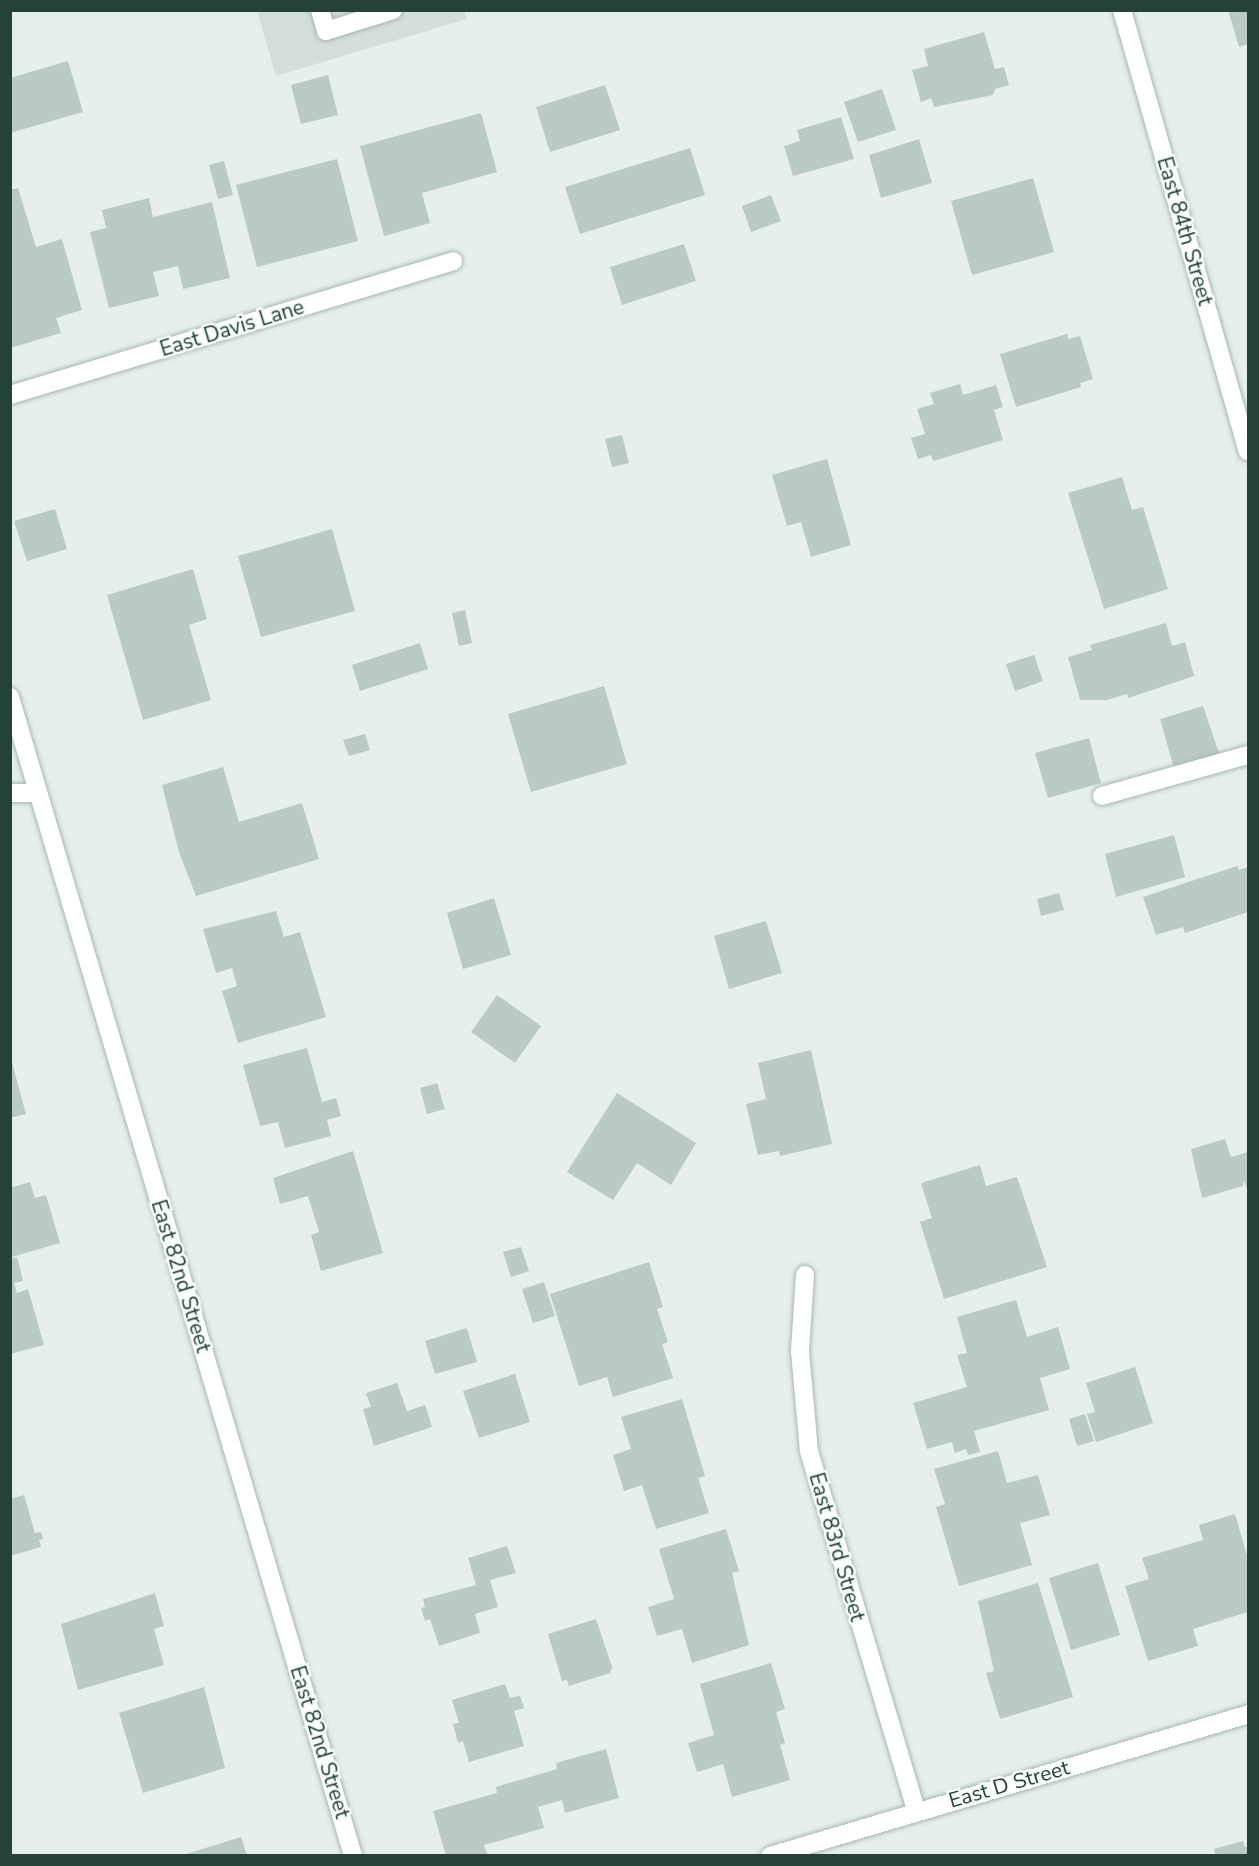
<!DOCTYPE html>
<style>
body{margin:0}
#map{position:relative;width:1259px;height:1866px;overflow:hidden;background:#e6efeb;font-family:"Nunito Sans",sans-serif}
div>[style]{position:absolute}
.built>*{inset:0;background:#d4dfda}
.building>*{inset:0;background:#bbcac4}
.roads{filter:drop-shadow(0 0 2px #a8b8b2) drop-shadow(0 0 2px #a8b8b2)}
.lane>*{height:18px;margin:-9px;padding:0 9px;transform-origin:9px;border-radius:9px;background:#fff}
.street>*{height:18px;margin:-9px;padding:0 9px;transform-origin:9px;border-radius:9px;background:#fff}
.secondary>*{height:18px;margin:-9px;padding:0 9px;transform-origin:9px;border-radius:9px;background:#fff}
span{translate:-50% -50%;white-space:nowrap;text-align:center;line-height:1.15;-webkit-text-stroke:5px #f7fbf9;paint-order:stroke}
.street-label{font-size:21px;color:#24423a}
.frame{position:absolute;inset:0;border:12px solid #24423a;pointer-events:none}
</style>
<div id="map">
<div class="built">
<div style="clip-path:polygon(464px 10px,467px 19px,276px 76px,257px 11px)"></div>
</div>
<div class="building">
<div style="clip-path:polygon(1228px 10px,1248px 10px,1248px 44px,1239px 47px)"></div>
<div style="clip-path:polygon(984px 32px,995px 69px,1004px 67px,1009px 85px,995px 89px,993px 95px,934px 107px,931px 98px,921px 102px,912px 70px,928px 66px,924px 49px)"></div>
<div style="clip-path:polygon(68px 61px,83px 112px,10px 133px,10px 78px)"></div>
<div style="clip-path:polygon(328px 75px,338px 115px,301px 124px,291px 85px)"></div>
<div style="clip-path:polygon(605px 85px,620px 130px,550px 152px,536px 107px)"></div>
<div style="clip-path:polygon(882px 89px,896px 130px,858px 142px,844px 102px)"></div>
<div style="clip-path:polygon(481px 113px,497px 172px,422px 193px,430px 223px,384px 236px,360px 146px)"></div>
<div style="clip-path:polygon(841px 117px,854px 159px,793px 176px,784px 146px,800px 141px,797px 130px)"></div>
<div style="clip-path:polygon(919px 139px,932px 183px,881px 198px,869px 155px)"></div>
<div style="clip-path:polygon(690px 148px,705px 195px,580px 234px,565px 187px)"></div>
<div style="clip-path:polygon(337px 159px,358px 241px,257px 267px,236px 185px)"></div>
<div style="clip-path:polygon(224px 161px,233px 195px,218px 199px,209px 165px)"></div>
<div style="clip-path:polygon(1033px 178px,1054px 252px,972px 275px,951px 201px)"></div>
<div style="clip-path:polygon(18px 188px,36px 247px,62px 239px,82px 310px,56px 318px,61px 333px,10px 348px,10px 190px)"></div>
<div style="clip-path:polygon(771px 195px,781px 221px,751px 232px,742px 206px)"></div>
<div style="clip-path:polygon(149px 198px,153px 217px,212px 202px,230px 278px,183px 289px,178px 266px,153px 272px,159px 296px,109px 308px,90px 232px,106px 228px,102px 210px)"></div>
<div style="clip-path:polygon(684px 244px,696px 281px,622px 305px,610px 267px)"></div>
<div style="clip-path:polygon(1067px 334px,1068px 339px,1080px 336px,1093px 379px,1080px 383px,1081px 387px,1016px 407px,1000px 354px)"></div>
<div style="clip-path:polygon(960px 384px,963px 395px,996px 385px,1003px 407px,994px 410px,1003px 440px,933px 461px,931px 455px,918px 459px,911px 438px,925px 434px,917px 409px,934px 404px,930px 393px)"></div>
<div style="clip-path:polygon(622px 435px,629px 463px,612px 467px,605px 439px)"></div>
<div style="clip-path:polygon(827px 459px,851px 545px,811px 557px,801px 522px,787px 526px,772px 475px)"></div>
<div style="clip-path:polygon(1122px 477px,1132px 510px,1143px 507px,1168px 589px,1104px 609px,1068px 493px)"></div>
<div style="clip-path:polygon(55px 509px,67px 549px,27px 561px,14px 521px)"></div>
<div style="clip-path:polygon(332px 529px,355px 611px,261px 637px,238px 556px)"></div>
<div style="clip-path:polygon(193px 569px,207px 619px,189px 625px,211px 700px,143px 720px,107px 595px)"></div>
<div style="clip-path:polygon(465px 610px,472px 643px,459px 646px,452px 613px)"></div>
<div style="clip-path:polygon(1166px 623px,1172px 646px,1185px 642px,1194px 676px,1128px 698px,1127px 694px,1107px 700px,1080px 700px,1068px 657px,1092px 650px,1090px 645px)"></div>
<div style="clip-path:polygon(420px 643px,428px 669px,360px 691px,352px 665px)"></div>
<div style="clip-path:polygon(1034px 655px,1043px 681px,1015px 691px,1006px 664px)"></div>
<div style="clip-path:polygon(604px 686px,627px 764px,531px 792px,508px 714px)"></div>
<div style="clip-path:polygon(1203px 706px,1219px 753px,1174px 768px,1160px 719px)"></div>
<div style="clip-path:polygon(365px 734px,370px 750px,349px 756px,343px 740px)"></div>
<div style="clip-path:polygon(1089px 738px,1101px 783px,1048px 798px,1035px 753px)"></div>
<div style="clip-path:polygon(223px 767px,239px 822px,302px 803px,319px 859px,196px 896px,179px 852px,162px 785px)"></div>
<div style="clip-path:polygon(1174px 835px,1185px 877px,1116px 897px,1105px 854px)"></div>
<div style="clip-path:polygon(1237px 866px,1239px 870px,1248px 867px,1248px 912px,1185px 933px,1183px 927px,1156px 935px,1143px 897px)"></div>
<div style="clip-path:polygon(1059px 893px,1064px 910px,1041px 916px,1037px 899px)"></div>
<div style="clip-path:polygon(494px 898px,511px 955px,463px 969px,447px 913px)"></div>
<div style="clip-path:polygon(276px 911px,284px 937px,300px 932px,326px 1017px,238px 1043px,222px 991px,237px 986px,232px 968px,216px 973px,203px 929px)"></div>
<div style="clip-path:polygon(766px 921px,782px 973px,729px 989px,714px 936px)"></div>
<div style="clip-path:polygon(497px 995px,541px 1026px,515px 1063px,471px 1032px)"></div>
<div style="clip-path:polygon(307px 1048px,322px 1102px,336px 1098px,341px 1116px,327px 1120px,331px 1136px,285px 1148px,278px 1122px,260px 1126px,243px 1065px)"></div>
<div style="clip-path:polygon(811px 1050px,832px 1144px,780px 1156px,779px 1151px,758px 1155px,746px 1104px,766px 1099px,758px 1063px)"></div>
<div style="clip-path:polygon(10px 1055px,26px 1114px,10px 1118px)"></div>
<div style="clip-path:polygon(437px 1083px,445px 1109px,427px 1114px,420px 1088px)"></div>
<div style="clip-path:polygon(617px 1093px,696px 1143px,671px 1185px,637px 1163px,613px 1200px,567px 1172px)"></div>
<div style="clip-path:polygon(1225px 1139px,1231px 1157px,1248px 1152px,1248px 1193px,1244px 1180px,1243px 1186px,1202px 1198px,1191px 1149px)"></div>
<div style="clip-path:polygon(353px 1151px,383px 1253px,321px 1271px,311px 1235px,319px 1232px,308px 1196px,280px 1204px,273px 1178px)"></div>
<div style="clip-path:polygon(980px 1165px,986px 1186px,1017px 1177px,1047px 1267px,944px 1299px,920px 1222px,932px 1218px,921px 1183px)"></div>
<div style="clip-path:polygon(30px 1182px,35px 1198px,46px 1195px,60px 1243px,12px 1257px,10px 1188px)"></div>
<div style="clip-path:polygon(521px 1247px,529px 1271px,511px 1277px,503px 1252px)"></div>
<div style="clip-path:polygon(17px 1257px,23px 1281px,14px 1283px,17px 1293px,28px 1289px,44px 1345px,10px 1354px,10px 1259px)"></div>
<div style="clip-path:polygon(649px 1262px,663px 1307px,657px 1309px,668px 1342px,662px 1344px,673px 1378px,613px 1397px,607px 1377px,579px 1386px,550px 1294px)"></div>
<div style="clip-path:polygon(544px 1282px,555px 1316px,533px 1323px,522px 1289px)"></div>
<div style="clip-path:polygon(1016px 1300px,1027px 1337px,1058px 1327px,1070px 1369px,1040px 1378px,1049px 1410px,974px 1431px,980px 1452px,968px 1455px,966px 1449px,955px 1453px,952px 1442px,927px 1449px,913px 1403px,967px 1387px,957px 1355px,967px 1353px,957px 1317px)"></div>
<div style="clip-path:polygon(467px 1328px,477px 1362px,435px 1374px,425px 1341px)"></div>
<div style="clip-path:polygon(1135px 1367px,1153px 1423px,1096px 1442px,1087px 1414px,1095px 1412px,1086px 1383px)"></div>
<div style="clip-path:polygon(515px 1374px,530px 1422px,479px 1438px,463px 1391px)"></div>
<div style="clip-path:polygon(397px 1383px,407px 1411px,425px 1405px,432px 1427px,374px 1446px,363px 1409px,371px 1407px,366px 1393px)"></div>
<div style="clip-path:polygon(682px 1399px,705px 1476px,698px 1478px,709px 1513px,656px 1529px,642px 1485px,624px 1491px,613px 1455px,631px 1449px,621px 1417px)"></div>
<div style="clip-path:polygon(1085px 1414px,1094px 1441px,1077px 1446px,1069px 1419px)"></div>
<div style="clip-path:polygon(998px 1451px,1007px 1483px,1038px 1475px,1050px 1515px,1020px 1523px,1032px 1565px,959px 1586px,936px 1507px,945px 1504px,934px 1469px)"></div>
<div style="clip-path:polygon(24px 1495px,35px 1533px,41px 1532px,43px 1539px,39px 1540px,41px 1547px,10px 1556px,10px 1499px)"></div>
<div style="clip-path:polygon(1235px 1514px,1248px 1559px,1248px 1612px,1193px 1629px,1198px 1646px,1148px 1661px,1125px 1586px,1149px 1579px,1142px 1558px,1203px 1540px,1199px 1525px)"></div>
<div style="clip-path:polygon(726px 1529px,739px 1571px,732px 1573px,749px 1645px,692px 1663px,682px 1629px,657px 1636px,648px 1607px,674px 1599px,659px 1549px)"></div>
<div style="clip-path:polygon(507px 1546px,516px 1573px,490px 1580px,498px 1607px,475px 1614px,480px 1633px,439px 1646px,430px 1619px,425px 1621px,421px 1608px,425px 1607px,423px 1599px,476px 1585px,468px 1558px)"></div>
<div style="clip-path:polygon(1098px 1563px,1120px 1635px,1071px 1650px,1049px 1578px)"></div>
<div style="clip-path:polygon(1038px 1583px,1073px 1697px,1000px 1719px,986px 1673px,994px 1671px,978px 1601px)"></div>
<div style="clip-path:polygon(155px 1593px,164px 1626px,154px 1629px,164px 1665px,78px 1690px,61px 1624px)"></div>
<div style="clip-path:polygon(596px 1619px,612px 1667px,610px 1673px,569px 1686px,567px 1680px,562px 1681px,548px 1634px)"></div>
<div style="clip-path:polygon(771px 1663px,785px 1709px,776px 1712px,785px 1743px,780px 1745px,790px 1780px,732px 1797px,723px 1764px,697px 1772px,688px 1743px,714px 1735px,700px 1684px)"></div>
<div style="clip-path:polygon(505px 1684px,510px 1698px,520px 1696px,524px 1708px,514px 1711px,524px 1746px,469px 1762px,463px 1741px,458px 1743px,453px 1724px,459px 1723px,452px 1700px)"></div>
<div style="clip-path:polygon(204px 1687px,225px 1768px,143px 1793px,119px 1713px)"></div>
<div style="clip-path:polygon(606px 1749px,619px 1798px,565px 1813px,562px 1800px,538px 1807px,544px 1828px,484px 1845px,488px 1856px,446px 1856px,433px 1811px,497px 1793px,496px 1787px,557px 1769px,556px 1763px)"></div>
<div style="clip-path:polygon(241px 1837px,247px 1856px,183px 1856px,183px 1855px)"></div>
<div style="clip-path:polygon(1243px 1841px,1245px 1847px,1248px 1846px,1248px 1856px,1216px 1856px,1214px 1849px)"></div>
</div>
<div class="roads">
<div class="lane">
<div style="left:320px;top:10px;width:22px;rotate:74deg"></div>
<div style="left:326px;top:31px;width:70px;rotate:-17.4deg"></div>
<div style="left:1102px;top:796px;width:152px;rotate:-15.7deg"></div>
</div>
<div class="street">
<div style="left:10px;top:395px;width:463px;rotate:-16.8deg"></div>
<div style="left:10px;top:697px;width:1209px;rotate:73.51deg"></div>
<div style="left:10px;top:793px;width:27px"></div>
<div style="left:805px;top:1275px;width:76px;rotate:93.8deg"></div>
<div style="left:800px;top:1351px;width:100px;rotate:84.9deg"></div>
<div style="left:809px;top:1451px;width:376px;rotate:73.4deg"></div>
<div style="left:770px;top:1856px;width:499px;rotate:-16.5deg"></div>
</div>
<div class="secondary">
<div style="left:1122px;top:10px;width:459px;rotate:74.1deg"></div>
</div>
</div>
<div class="street-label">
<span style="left:1185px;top:231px;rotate:74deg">East 84th Street</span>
<span style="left:232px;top:328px;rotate:-17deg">East Davis Lane</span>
<span style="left:181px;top:1276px;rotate:73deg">East 82nd Street</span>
<span style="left:837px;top:1547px;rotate:74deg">East 83rd Street</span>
<span style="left:320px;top:1742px;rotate:73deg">East 82nd Street</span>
<span style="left:1009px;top:1784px;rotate:-16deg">East D Street</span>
</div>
<div class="frame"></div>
</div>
